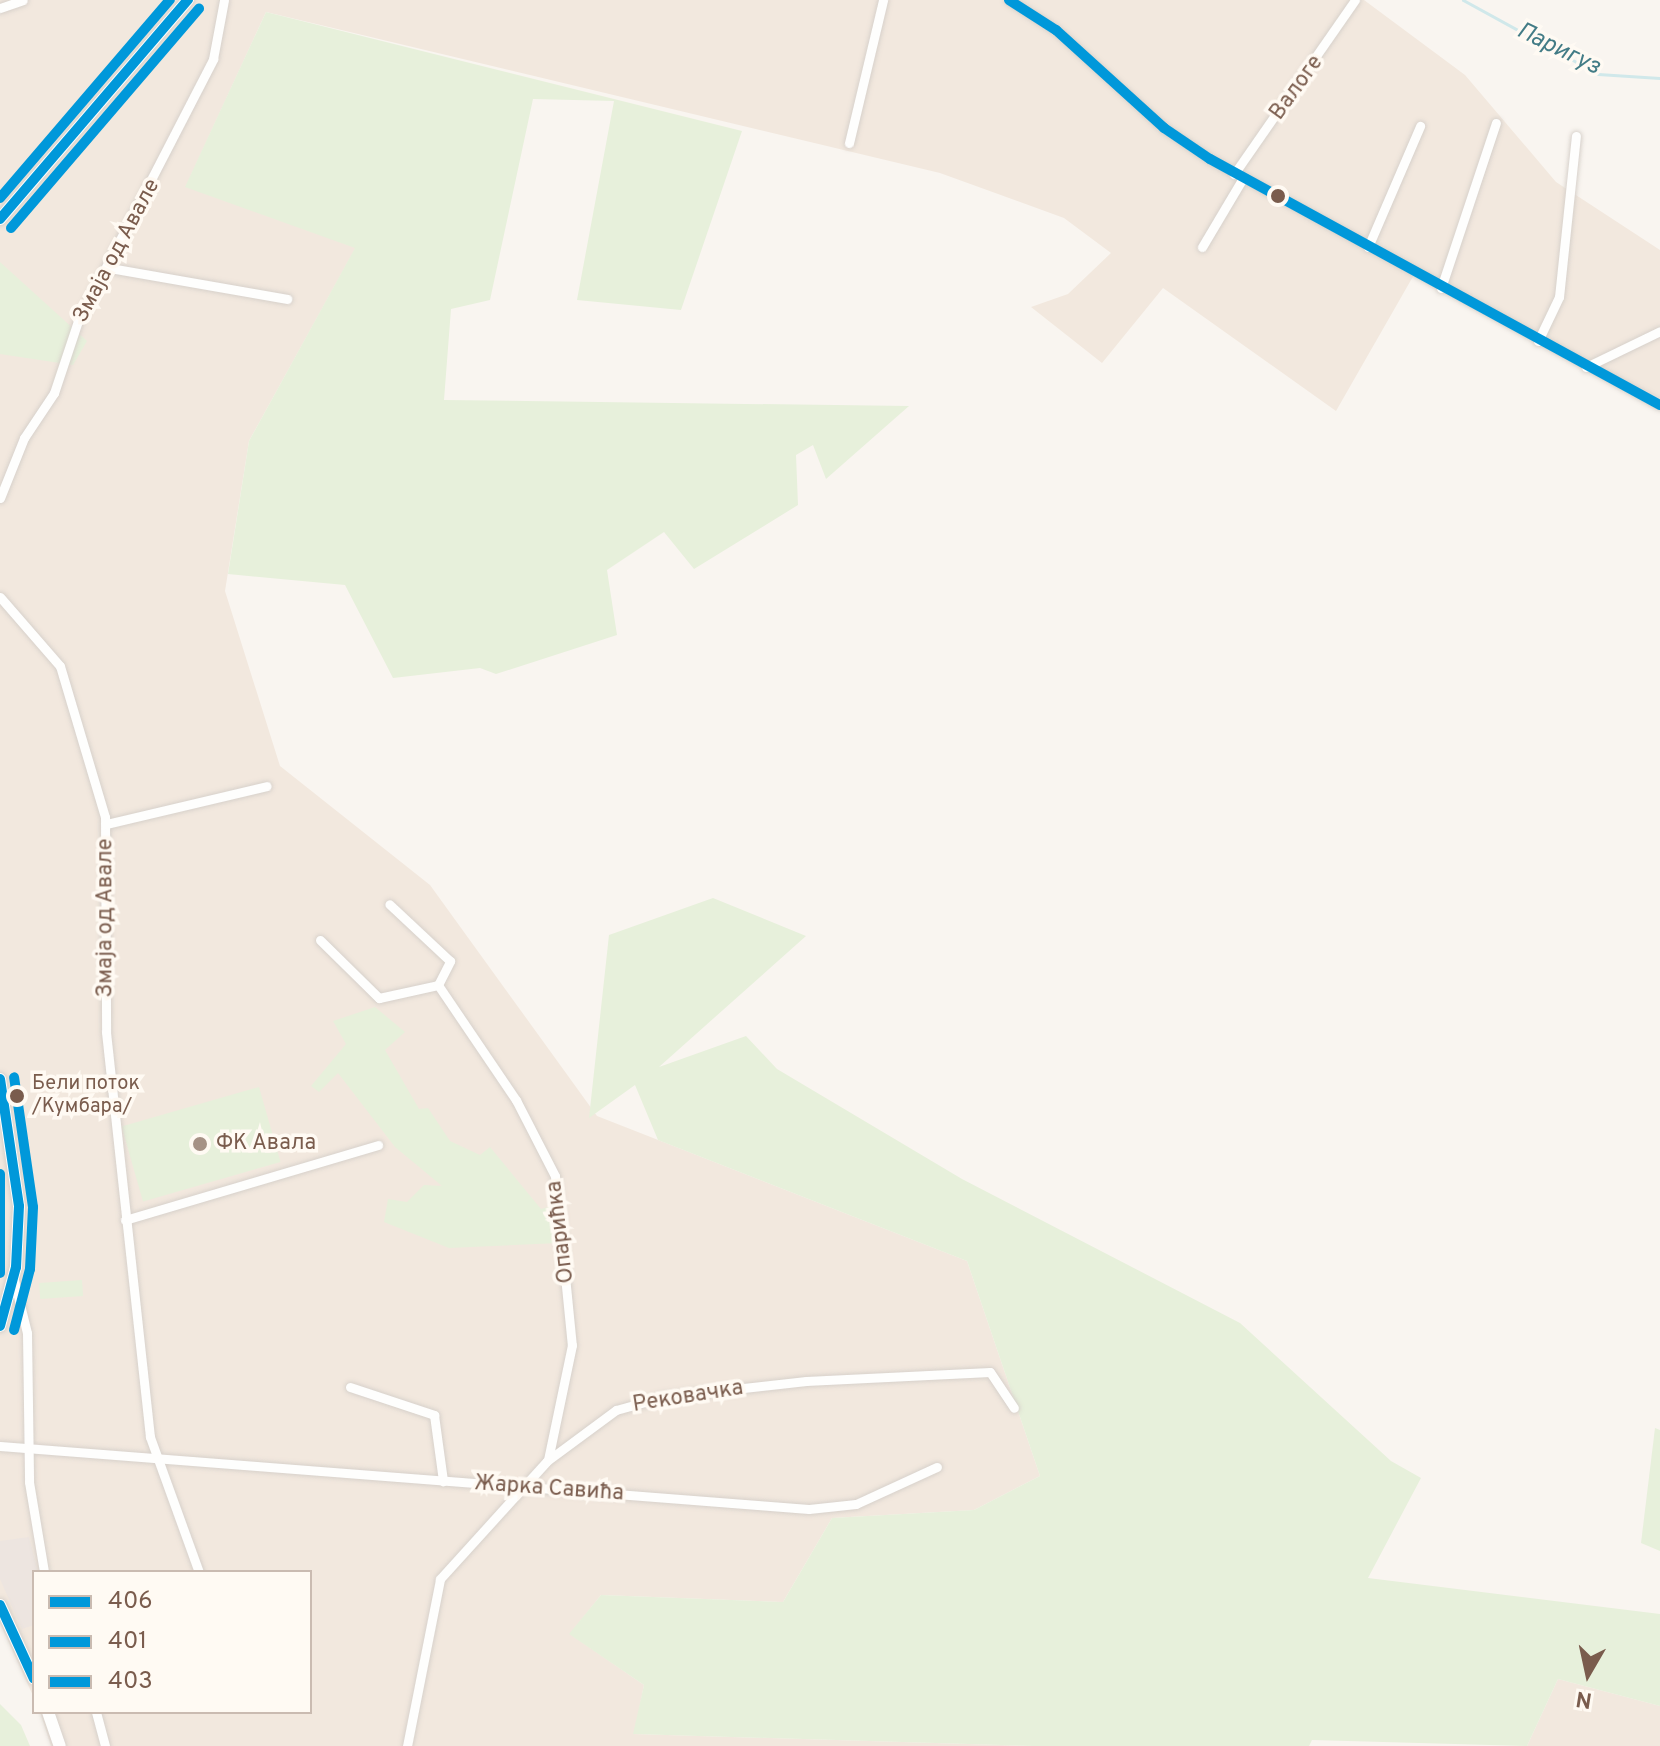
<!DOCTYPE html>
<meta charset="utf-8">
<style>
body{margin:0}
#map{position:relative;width:1660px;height:1746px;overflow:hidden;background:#f9f5f0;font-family:Overpass,sans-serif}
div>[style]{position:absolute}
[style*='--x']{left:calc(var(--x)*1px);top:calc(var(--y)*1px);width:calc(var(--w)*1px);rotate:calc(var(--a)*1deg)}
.residential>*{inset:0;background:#f2e8de}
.industrial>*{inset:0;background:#ede5e0}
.green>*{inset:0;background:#e7f0db;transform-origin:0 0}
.stream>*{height:3px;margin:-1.5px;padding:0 1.5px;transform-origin:1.5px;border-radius:1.5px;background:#d0e8ea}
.roads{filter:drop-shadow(0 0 2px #d7d1cb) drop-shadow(0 0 2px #d7d1cb)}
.street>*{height:9px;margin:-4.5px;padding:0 4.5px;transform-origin:4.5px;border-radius:4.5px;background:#fefefd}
.secondary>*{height:12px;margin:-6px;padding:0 6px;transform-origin:6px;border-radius:6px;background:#fefefd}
.bus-1>*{height:10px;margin:-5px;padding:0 5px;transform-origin:5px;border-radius:5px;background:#0098da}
.bus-2>*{height:10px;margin:-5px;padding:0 5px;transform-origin:5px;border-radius:5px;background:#0098da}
.bus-3>*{height:10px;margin:-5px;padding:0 5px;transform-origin:5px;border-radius:5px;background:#0098da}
.dots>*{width:22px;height:22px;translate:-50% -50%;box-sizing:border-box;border:4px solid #fffaf3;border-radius:50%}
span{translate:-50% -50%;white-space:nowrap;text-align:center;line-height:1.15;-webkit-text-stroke:7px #fffaf3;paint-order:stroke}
.bus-label{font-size:20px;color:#7a5c4d}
.left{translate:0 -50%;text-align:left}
.street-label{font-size:22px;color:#7a5c4d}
.poi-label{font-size:22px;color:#7a5c4d}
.water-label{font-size:24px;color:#437c86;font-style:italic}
.legend{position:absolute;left:32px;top:1570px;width:280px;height:144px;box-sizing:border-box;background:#fffaf3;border:2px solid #cabbb1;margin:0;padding:10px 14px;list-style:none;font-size:24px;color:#7a5c4d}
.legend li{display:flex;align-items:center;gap:16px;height:40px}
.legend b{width:40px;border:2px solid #cabbb1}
.north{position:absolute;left:1548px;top:1634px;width:80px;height:80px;-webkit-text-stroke:6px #fffaf3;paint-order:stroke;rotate:189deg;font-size:22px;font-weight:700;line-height:32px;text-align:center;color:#7a5c4d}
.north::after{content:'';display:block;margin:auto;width:28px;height:36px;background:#7a5c4d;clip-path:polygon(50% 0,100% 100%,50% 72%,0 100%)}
</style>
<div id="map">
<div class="residential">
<i style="clip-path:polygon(0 0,1364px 0,1465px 75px,1556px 182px,1660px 250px,1660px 398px,1415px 273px,1336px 411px,1163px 288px,1102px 363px,1031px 307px,1068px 294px,1111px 253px,1064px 218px,940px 173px,266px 12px,186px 186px,356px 247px,249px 441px,225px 591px,280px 766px,430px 885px,597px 1116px,967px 1261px,1040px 1476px,974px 1510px,832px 1518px,783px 1602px,601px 1595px,570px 1634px,644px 1685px,634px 1734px,1033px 1746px,51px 1746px,40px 1712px,310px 1712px,310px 1572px,34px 1572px,34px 1698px,0 1623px)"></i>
<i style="clip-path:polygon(1558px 1679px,1660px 1706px,1660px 1746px,1527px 1746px)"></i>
</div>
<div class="industrial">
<i style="clip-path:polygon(29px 1537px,38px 1572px,34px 1625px,22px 1629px,0 1579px,0 1541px)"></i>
</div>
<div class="green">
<i style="clip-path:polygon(266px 12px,742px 131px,681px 310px,577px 300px,614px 101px,533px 99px,490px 300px,451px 309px,444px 400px,909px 406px,826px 479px,813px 445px,796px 455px,798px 505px,694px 569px,664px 532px,607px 570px,617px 635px,496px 674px,480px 668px,393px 678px,345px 585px,228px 574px,249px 441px,355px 248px,185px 187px)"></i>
<i style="clip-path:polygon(0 262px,87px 341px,73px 365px,0 354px)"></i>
<i style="clip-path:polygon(713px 898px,806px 936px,659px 1067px,746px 1036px,777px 1069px,962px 1179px,1240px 1323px,1391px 1461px,1421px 1478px,1368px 1578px,1660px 1614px,1660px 1706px,1558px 1679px,1527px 1746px,1312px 1740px,1309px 1746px,1033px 1746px,633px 1734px,644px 1685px,569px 1634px,601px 1595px,783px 1602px,832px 1518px,974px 1510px,1040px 1476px,967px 1261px,658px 1140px,635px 1085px,589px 1118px,609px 935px)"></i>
<i style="clip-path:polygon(375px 1007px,405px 1032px,385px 1050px,419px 1109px,428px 1108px,450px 1141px,480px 1155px,490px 1147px,541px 1209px,556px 1205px,559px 1243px,449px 1248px,384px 1222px,388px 1199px,407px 1202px,424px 1185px,442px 1186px,395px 1147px,338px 1073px,319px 1092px,311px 1086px,346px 1044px,333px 1021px)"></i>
<i style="left:259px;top:1087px;width:78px;height:143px;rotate:74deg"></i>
<i style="left:82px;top:1280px;width:16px;height:43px;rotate:86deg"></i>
<i style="clip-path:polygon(1655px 1428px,1660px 1430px,1660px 1551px,1641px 1543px)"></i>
<i style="clip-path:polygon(0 1704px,21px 1725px,30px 1746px,0 1746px)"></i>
</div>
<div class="stream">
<i style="--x:1463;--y:0;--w:154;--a:28.7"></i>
<i style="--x:1598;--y:74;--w:62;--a:3.7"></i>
</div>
<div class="roads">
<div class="street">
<i style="--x:1009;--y:0;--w:56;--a:32.6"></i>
<i style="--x:1056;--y:30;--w:146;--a:42.2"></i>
<i style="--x:1164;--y:128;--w:55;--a:34"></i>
<i style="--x:1210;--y:159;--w:513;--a:28.66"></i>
<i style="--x:0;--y:8;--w:24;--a:-19"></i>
<i style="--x:849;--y:143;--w:147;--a:-76.6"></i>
<i style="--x:1234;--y:174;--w:212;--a:-55.2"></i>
<i style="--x:1202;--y:247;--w:80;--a:-59.3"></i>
<i style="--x:1368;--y:247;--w:132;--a:-66.7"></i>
<i style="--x:110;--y:268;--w:180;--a:9.9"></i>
<i style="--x:1441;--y:288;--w:174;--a:-71.6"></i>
<i style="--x:1538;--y:341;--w:49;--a:-64.5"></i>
<i style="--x:1559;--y:297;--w:162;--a:-84"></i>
<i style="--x:1586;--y:367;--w:82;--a:-25.9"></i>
<i style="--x:0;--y:498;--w:65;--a:-68.2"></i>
<i style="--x:24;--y:438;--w:54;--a:-56.3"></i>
<i style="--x:54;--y:393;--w:76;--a:-71.6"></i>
<i style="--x:78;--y:321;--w:295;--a:-62.7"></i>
<i style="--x:213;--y:59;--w:60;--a:-79.4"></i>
<i style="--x:0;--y:597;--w:91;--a:49"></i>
<i style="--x:60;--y:666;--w:158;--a:73.4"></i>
<i style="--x:105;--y:817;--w:215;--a:89.7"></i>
<i style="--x:106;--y:1032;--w:407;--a:83.8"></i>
<i style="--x:150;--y:1437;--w:144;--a:70.1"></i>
<i style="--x:106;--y:824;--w:165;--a:-13.3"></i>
<i style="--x:320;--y:940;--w:83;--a:44.5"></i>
<i style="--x:379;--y:998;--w:60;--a:-12.4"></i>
<i style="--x:438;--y:985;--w:27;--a:-63"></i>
<i style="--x:450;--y:961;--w:83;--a:-136.9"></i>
<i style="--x:438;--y:985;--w:139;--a:55.9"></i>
<i style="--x:516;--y:1100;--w:85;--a:62.8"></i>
<i style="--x:555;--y:1176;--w:170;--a:84.3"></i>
<i style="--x:572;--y:1345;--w:117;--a:101.8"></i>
<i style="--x:125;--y:1220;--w:264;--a:-16.5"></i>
<i style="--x:14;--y:1280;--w:55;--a:76.2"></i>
<i style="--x:27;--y:1333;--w:149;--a:89.2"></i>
<i style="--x:29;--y:1482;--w:91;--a:80.5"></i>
<i style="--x:350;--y:1387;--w:89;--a:18.4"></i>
<i style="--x:434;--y:1415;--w:67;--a:82.2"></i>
<i style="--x:0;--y:1446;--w:811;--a:4.45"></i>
<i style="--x:809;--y:1509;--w:47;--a:-6.1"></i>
<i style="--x:856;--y:1504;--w:89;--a:-24.6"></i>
<i style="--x:96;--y:1712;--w:35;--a:75"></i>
<i style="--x:407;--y:1746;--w:170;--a:-78.8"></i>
<i style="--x:440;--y:1579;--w:159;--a:-47.8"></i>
<i style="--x:547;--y:1461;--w:86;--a:-36.5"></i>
<i style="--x:616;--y:1410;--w:49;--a:-15.5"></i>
<i style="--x:663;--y:1397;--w:144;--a:-6.4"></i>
<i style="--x:806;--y:1381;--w:184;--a:-2.8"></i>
<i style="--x:990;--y:1372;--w:43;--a:56.3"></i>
</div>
<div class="secondary">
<i style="--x:0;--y:219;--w:289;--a:-49.4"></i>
<i style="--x:0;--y:1079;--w:128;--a:81.5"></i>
<i style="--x:19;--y:1206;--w:61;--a:92.8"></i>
<i style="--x:16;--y:1267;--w:61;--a:105.2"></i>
<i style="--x:0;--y:1605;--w:81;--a:65.3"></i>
<i style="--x:48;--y:1712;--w:36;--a:71"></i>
</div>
</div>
<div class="bus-1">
<i style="--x:1009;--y:0;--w:56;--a:32.6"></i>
<i style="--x:1056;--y:30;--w:146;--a:42.2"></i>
<i style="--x:1164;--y:128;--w:55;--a:34"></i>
<i style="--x:1210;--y:159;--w:513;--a:28.66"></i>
<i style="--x:0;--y:219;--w:289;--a:-49.4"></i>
<i style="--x:0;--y:1079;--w:128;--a:81.5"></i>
<i style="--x:19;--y:1206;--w:61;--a:92.8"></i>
<i style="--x:16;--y:1267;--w:61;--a:105.2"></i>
<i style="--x:0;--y:1605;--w:81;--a:65.3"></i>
</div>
<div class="bus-2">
<i style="--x:11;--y:228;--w:289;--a:-49.4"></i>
<i style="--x:0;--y:1174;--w:99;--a:90"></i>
</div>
<div class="bus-3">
<i style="--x:0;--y:198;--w:261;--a:-49.4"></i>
<i style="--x:14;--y:1330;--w:63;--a:-75.3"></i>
<i style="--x:30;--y:1269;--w:62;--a:-87.2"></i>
<i style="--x:33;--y:1207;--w:131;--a:-98.3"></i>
</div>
<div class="dots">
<i style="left:1278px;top:196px;background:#7a5c4d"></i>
<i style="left:17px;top:1096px;background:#7a5c4d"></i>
<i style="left:200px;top:1144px;background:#a69286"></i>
</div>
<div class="bus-label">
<span class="left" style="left:32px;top:1096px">Бели поток<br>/Кумбара/</span>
</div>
<div class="street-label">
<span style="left:1297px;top:88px;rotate:-54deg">Валоге</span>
<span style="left:117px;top:251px;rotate:-62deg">Змаја од Авале</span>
<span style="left:106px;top:918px;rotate:-90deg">Змаја од Авале</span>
<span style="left:561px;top:1232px;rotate:-97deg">Опарићка</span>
<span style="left:688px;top:1397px;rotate:-9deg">Рековачка</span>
<span style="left:549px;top:1489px;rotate:4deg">Жарка Савића</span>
</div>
<div class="poi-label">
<span class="left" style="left:216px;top:1144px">ФК Авала</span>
</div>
<div class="water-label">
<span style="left:1558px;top:50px;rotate:26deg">Паригуз</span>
</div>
<ul class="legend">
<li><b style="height:10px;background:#0098da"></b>406</li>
<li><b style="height:10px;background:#0098da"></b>401</li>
<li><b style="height:10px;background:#0098da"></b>403</li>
</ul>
<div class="north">N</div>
</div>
